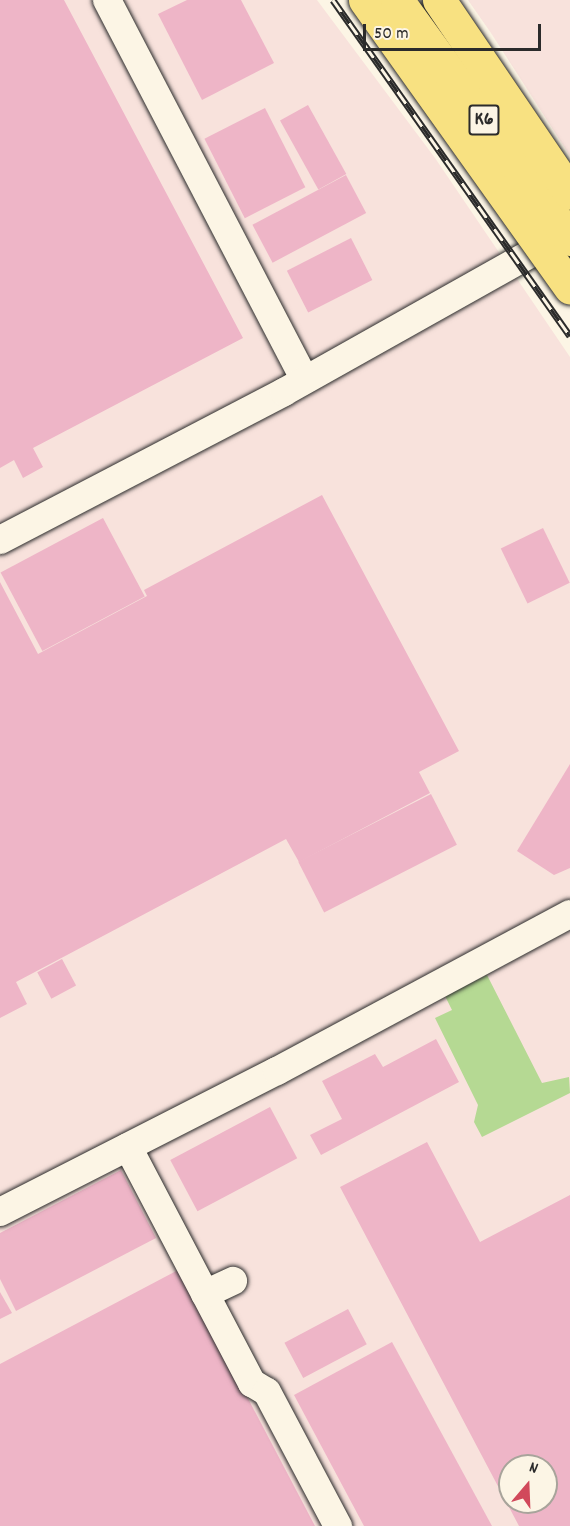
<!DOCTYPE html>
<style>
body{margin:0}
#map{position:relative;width:570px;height:1526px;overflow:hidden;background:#fcf5e5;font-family:Dekko,sans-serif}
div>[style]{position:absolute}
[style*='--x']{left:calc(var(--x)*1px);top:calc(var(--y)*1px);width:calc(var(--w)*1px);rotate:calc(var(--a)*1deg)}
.built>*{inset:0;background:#f8e2dc}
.green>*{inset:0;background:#b5d993}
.building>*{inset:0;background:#eeb5c7;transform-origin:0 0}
.roads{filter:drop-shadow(0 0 2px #2b2b2b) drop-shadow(0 0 2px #2b2b2b)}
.minor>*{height:28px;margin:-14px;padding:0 14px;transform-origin:14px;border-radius:14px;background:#fcf5e5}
.rail>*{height:7px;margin-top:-3.5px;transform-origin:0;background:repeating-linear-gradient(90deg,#fcf5e5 0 14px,#2b2b2b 0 28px);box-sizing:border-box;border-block:2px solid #2b2b2b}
.bridges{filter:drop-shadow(0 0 2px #2b2b2b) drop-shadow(0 0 2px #2b2b2b)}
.highway-bridge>*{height:33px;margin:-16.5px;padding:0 16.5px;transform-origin:16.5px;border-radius:16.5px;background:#f8e181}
span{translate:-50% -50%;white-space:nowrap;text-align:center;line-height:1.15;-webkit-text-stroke:4.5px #fcf5e5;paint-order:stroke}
.shield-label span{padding:2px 4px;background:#fcf5e5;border:2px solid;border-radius:4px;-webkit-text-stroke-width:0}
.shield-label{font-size:20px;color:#2b2b2b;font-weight:700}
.north{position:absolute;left:498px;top:1454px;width:60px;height:60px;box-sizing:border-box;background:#fcf5e5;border:2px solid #a8a49b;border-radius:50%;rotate:19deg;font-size:16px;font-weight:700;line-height:24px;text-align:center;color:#2b2b2b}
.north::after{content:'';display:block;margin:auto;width:21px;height:27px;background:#d1495b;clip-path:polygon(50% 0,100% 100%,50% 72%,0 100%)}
.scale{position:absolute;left:363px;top:24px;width:178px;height:27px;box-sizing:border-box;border:3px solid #2b2b2b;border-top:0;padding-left:8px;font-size:18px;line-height:21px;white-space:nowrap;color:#2b2b2b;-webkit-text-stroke:4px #fcf5e5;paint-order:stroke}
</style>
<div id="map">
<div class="built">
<i style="clip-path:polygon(evenodd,0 0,317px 0,435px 158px,570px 357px,570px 1526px,0 1526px,0 0,510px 1466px,546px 1466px,546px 1502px,510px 1502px,510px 1466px)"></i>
<i style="clip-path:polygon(468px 0,570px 0,570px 156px,491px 33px)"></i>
</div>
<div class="green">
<i style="clip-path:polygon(487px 975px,542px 1083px,569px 1077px,570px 1093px,482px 1137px,474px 1122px,478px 1105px,435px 1018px,452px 1010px,445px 996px)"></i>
</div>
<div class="building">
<i style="clip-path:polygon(0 0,64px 0,243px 338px,33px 448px,43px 467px,23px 478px,14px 460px,0 468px)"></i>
<i style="clip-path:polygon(187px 0,241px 0,274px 63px,202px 100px,158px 14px)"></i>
<i style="left:308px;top:105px;width:79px;height:32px;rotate:61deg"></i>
<i style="left:265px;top:108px;width:89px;height:68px;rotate:63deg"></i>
<i style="left:346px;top:175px;width:43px;height:106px;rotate:62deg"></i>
<i style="left:351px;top:238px;width:47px;height:72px;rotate:63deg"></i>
<i style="clip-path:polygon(322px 495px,459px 751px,419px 772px,430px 793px,299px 862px,286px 839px,16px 982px,27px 1004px,0 1018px,0 582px,38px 654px,147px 596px,144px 590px)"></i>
<i style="left:103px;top:518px;width:89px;height:116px;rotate:62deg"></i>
<i style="left:543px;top:528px;width:61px;height:47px;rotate:64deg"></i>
<i style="clip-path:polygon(570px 764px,570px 868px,554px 875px,517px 851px)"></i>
<i style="left:431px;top:794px;width:57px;height:149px;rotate:63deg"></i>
<i style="left:62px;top:959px;width:30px;height:28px;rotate:62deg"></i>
<i style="clip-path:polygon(436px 1039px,459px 1082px,321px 1155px,310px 1135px,342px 1119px,322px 1081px,375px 1054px,383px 1067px)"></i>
<i style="left:270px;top:1107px;width:58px;height:113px;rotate:62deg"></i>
<i style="clip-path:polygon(evenodd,427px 1142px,480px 1242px,570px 1195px,570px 1526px,519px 1526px,340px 1187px,427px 1142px,510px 1466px,546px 1466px,546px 1502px,510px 1502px,510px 1466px)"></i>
<i style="clip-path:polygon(121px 1170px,156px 1238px,16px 1311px,0 1279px,0 1233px)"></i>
<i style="clip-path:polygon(180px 1269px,315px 1526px,0 1526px,0 1364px)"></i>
<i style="clip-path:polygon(0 1292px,12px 1313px,0 1319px)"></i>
<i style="left:348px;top:1309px;width:40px;height:72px;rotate:62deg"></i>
<i style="clip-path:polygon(392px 1342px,492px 1526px,364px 1526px,294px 1395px)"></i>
</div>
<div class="roads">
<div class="minor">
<i style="--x:107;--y:0;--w:428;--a:62.5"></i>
<i style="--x:0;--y:540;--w:320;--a:-27.5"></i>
<i style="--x:284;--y:392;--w:317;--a:-29.3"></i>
<i style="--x:128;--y:1147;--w:267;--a:62.3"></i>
<i style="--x:252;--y:1383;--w:17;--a:31"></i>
<i style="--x:267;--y:1392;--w:152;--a:62.1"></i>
<i style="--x:0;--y:1212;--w:311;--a:-27"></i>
<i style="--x:277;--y:1071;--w:332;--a:-28.2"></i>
<i style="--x:205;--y:1294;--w:31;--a:-25"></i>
</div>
</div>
<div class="rail">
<i style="--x:333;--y:0;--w:411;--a:54.8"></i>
</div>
<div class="bridges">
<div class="highway-bridge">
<i style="--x:365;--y:0;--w:353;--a:54.5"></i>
<i style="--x:397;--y:0;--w:295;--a:54.1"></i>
<i style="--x:439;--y:0;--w:233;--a:55.8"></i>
</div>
</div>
<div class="shield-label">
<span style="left:484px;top:120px">K6</span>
</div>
<div class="north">N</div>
<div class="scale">50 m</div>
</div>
